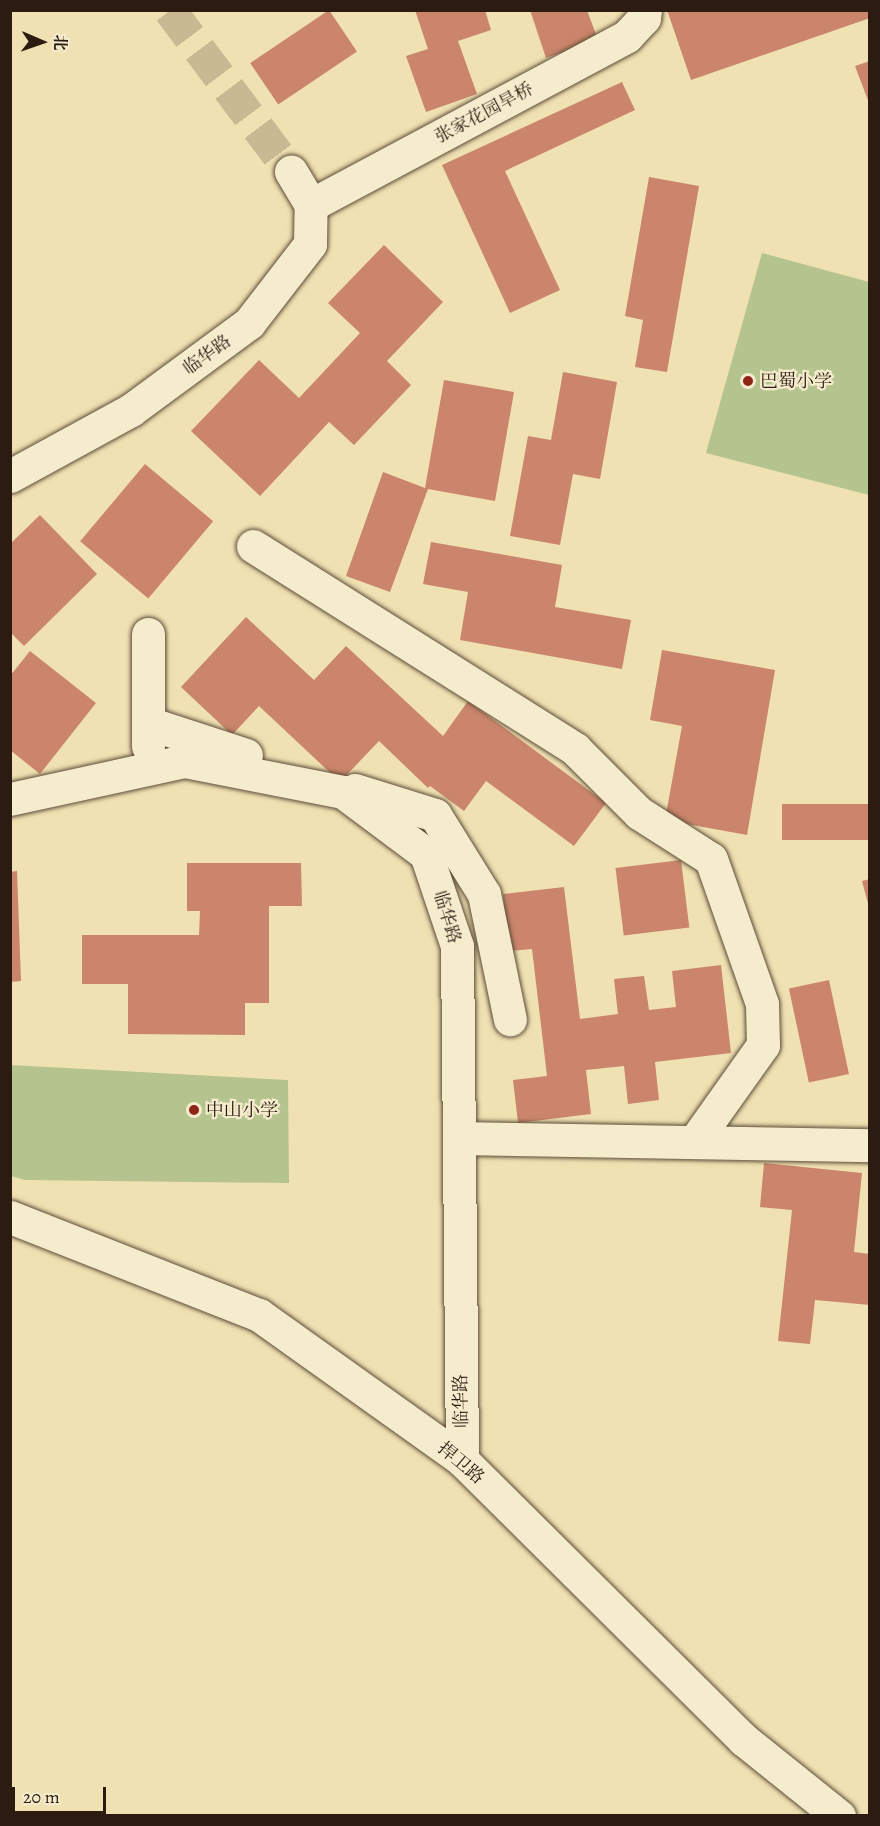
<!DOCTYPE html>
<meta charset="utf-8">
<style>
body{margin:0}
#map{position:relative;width:880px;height:1826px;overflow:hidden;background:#efe1b2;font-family:Alegreya,"Noto Serif SC",serif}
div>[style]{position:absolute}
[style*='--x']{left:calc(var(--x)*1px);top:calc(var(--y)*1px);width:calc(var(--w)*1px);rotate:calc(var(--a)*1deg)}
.green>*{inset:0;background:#b5c38f}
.building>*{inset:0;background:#cb856c;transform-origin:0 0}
.minor-tunnel>*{height:33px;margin-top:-16.5px;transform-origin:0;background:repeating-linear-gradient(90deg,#c8b992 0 33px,transparent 0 49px)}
.roads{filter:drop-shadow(0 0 2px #5d4c39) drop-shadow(0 0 2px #5d4c39)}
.minor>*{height:33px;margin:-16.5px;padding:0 16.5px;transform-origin:16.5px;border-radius:16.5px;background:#f5eccd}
.dots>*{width:16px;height:16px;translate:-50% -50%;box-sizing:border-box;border:3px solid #f5eccd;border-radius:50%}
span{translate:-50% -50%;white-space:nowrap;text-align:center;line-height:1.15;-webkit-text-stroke:4.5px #f5eccd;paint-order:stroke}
.street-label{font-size:18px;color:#2c1b11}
.poi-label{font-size:18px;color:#2c1b11}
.left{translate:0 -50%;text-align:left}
.frame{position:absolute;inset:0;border:12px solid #2c1b11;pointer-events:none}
.north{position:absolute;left:12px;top:12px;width:60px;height:60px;-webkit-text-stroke:4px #f5eccd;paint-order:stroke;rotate:92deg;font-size:16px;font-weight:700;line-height:24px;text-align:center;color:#2c1b11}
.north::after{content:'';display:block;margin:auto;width:21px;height:27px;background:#2c1b11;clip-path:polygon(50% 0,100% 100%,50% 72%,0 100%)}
.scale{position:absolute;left:12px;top:1787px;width:94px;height:27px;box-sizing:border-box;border:3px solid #2c1b11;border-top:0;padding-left:8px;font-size:18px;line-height:21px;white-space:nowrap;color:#2c1b11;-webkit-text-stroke:4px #f5eccd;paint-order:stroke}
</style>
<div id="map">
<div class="green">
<i style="clip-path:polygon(762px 253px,869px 282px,869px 495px,706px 453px)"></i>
<i style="clip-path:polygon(10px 1065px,288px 1080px,289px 1183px,25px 1180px,11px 1176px)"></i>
</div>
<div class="building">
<i style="left:329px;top:10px;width:50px;height:95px;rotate:56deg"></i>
<i style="clip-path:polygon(415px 10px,485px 10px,491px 30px,458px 41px,477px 94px,426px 112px,406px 56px,428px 49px)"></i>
<i style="clip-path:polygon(530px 10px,587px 10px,598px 40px,546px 58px)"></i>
<i style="clip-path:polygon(667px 10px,870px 10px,870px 18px,691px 80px)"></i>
<i style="clip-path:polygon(870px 61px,870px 103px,869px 103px,855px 66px)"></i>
<i style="clip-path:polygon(622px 82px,635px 110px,505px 171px,560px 290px,510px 313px,442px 165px)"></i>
<i style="clip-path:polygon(649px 177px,699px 186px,667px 372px,635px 367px,643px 320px,625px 316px)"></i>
<i style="clip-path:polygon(384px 245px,443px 302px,387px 361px,411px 385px,354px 445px,329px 422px,260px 496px,191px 431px,259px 360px,299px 398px,360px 333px,328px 303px)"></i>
<i style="clip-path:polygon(563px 372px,617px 382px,600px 479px,573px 474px,560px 545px,510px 536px,528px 436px,551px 440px)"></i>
<i style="clip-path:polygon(444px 380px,514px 392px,495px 501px,428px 489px,390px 592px,346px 576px,383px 472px,425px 488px)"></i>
<i style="left:145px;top:464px;width:89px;height:101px;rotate:40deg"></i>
<i style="clip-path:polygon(40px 515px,97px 574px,24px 646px,10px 632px,10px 544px)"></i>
<i style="clip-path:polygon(431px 542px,562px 565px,555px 607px,631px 620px,622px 669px,460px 640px,468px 592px,423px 584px)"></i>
<i style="clip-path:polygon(246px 617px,314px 680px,346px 646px,443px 736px,468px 701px,606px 803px,574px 846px,486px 781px,464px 811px,430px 786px,428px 788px,379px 741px,340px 782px,259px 706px,232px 735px,181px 687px)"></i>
<i style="clip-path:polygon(662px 650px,775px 670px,747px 835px,665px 820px,682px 726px,650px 720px)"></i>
<i style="clip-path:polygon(30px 651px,96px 703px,40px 774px,10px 750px,10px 676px)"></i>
<i style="left:870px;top:804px;width:36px;height:88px;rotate:90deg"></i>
<i style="left:681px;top:860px;width:68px;height:66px;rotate:83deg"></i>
<i style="clip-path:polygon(187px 863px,301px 863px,302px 906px,269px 906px,269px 1003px,245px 1003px,245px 1035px,128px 1034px,128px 984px,82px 984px,82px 935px,199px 935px,200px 911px,187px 911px)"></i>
<i style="clip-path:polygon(17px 871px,21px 981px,10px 982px,10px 872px)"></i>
<i style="clip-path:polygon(870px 879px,870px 907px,869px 907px,862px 881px)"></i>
<i style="clip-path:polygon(564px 887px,580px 1019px,618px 1014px,614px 979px,644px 976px,649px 1010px,676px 1007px,672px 971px,721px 965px,731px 1053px,655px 1062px,659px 1100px,628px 1104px,624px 1066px,586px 1070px,591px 1114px,518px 1123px,513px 1080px,547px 1076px,532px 949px,509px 951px,503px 894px)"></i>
<i style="left:829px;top:980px;width:96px;height:41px;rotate:78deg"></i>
<i style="clip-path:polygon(764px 1163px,862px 1173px,854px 1252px,870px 1254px,870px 1305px,815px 1300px,810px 1344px,778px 1341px,792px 1210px,760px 1207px)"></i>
</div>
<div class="minor-tunnel">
<i style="--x:170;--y:10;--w:202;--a:53.2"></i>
</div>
<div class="roads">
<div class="minor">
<i style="--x:311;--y:205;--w:358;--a:-28.1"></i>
<i style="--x:627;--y:36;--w:25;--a:-47"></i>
<i style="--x:644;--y:18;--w:8;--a:-83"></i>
<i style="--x:10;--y:476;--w:138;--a:-28.6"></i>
<i style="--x:131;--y:410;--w:147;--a:-36.4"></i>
<i style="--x:249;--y:323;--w:100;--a:-52.3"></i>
<i style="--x:310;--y:244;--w:39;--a:-89"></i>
<i style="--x:311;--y:205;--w:39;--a:-121"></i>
<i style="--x:253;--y:546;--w:381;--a:32.2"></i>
<i style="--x:575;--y:749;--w:91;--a:45"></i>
<i style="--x:639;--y:813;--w:85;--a:32.6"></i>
<i style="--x:711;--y:859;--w:154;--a:70.6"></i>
<i style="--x:762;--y:1004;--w:41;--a:88.6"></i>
<i style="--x:763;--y:1045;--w:119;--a:125.4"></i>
<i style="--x:148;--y:634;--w:112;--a:90"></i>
<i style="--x:148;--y:723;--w:103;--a:18.1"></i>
<i style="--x:355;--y:790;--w:84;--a:17.4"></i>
<i style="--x:435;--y:815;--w:93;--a:58.2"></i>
<i style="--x:484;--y:894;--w:128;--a:78.3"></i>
<i style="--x:10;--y:799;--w:179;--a:-12.3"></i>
<i style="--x:185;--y:761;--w:161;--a:11.1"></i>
<i style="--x:343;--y:792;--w:104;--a:36.8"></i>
<i style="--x:426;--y:854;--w:97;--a:71.4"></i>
<i style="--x:457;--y:946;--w:514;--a:89.44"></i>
<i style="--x:459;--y:1138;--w:411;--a:1"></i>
<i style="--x:10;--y:1217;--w:268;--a:21.5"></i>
<i style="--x:259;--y:1315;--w:249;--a:35.5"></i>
<i style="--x:462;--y:1460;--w:397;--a:44.8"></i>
<i style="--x:744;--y:1740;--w:122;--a:38.7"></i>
</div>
</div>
<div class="dots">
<i style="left:748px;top:381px;background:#8f2418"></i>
<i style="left:194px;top:1110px;background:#8f2418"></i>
</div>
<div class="street-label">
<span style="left:484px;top:113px;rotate:-28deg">张家花园旱桥</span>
<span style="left:207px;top:355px;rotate:-36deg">临华路</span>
<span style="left:447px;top:917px;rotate:73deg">临华路</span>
<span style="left:461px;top:1401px;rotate:-91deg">临华路</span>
<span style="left:461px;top:1463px;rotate:40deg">捍卫路</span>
</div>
<div class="poi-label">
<span class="left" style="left:760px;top:381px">巴蜀小学</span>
<span class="left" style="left:206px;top:1110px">中山小学</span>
</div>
<div class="frame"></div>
<div class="north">北</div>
<div class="scale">20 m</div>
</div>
